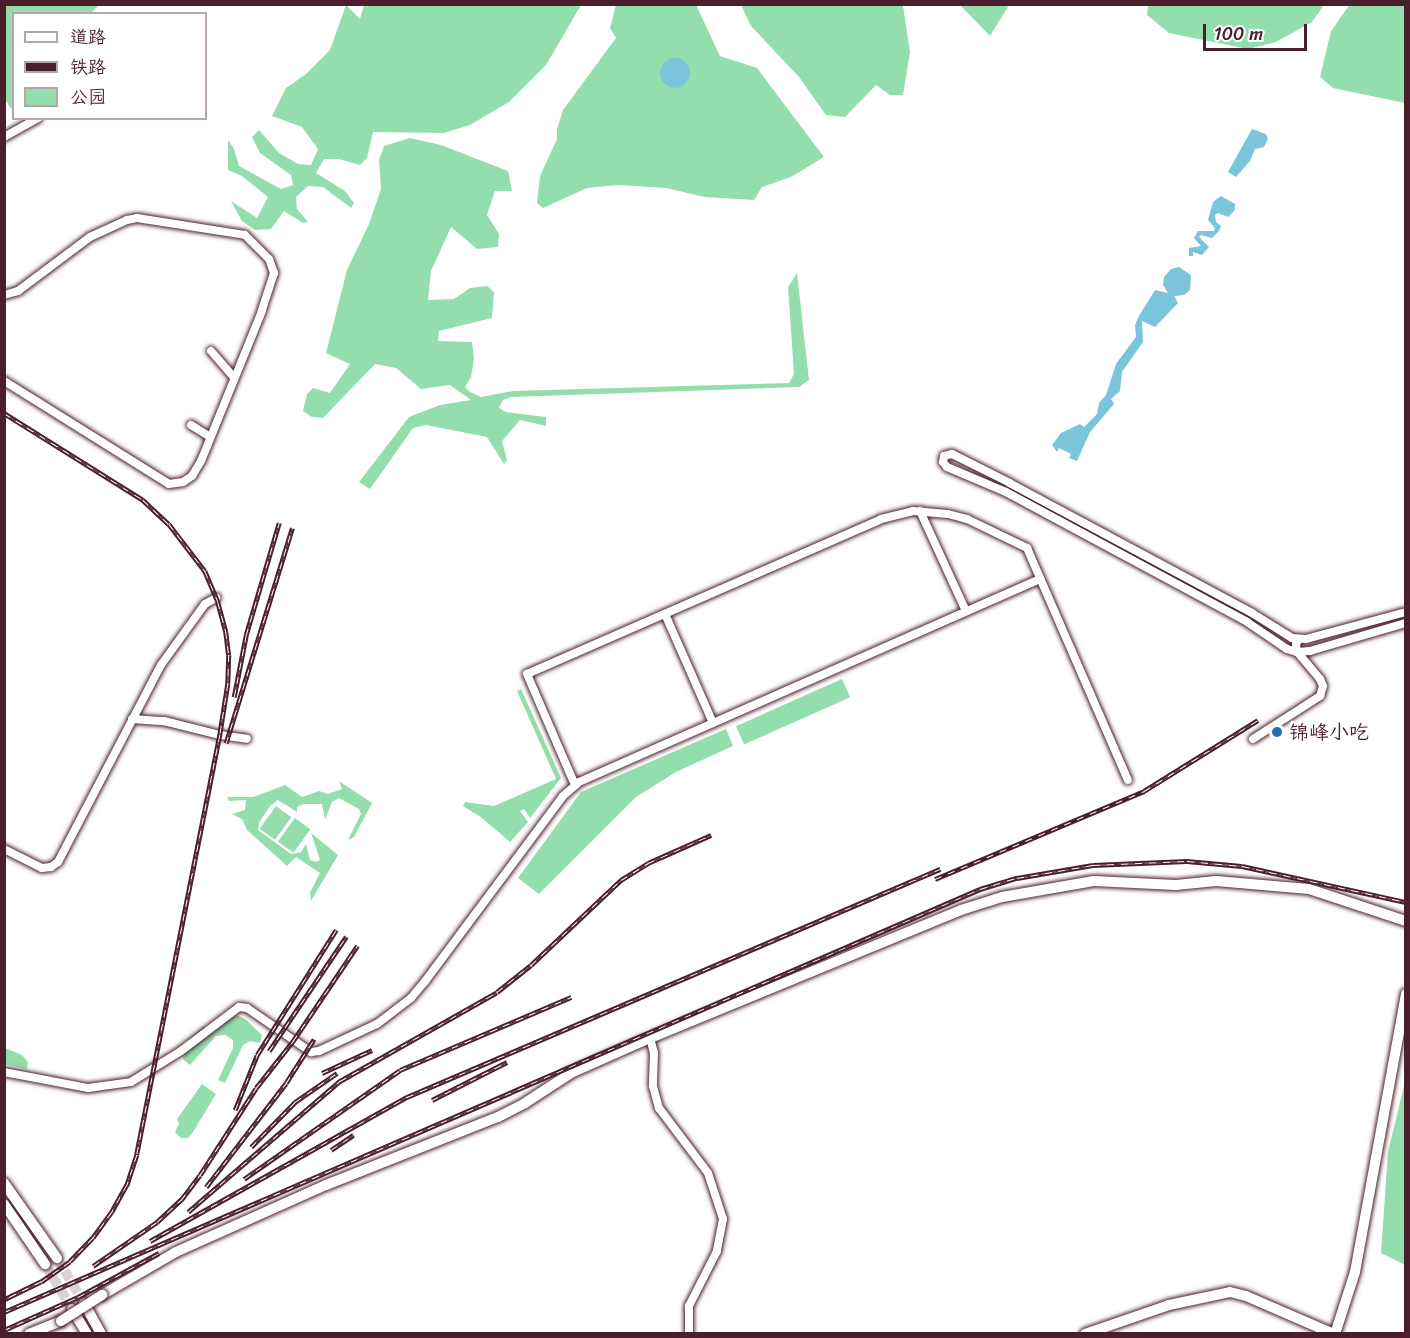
<!DOCTYPE html>
<meta charset="utf-8">
<style>
body{margin:0}
#map{position:relative;width:1410px;height:1338px;overflow:hidden;background:#fff;font-family:Sriracha,"LXGW WenKai TC",sans-serif}
div>[style]{position:absolute}
[style*='--x']{left:calc(var(--x)*1px);top:calc(var(--y)*1px);width:calc(var(--w)*1px);rotate:calc(var(--a)*1deg)}
.green>*{inset:0;background:#94dead;transform-origin:0 0}
.water>*{inset:0;background:#7ac5da}
.round{border-radius:50%}
.secondary-tunnel>*{height:10px;margin-top:-5px;transform-origin:0;background:repeating-linear-gradient(90deg,#dbd2d5 0 10px,transparent 0 15px)}
.roads{filter:drop-shadow(0 0 2px #4a1f2b) drop-shadow(0 0 2px #4a1f2b)}
.street>*{height:8px;margin:-4px;padding:0 4px;transform-origin:4px;border-radius:4px;background:#fff}
.secondary>*{height:10px;margin:-5px;padding:0 5px;transform-origin:5px;border-radius:5px;background:#fff}
.rail>*{height:4.5px;margin-top:-2.25px;transform-origin:0;background:repeating-linear-gradient(90deg,#fff 0 7px,#4a1f2b 0 14px);box-sizing:border-box;border-block:2px solid #4a1f2b}
.bridges{filter:drop-shadow(0 0 2px #4a1f2b) drop-shadow(0 0 2px #4a1f2b)}
.secondary-bridge>*{height:10px;margin:-5px;padding:0 5px;transform-origin:5px;border-radius:5px;background:#fff}
.dots>*{width:16px;height:16px;translate:-50% -50%;box-sizing:border-box;border:3px solid #fff;border-radius:50%}
span{translate:-50% -50%;white-space:nowrap;text-align:center;line-height:1.15;-webkit-text-stroke:5px #fff;paint-order:stroke}
.poi-label{font-size:20px;color:#4a1f2b}
.left{translate:0 -50%;text-align:left}
.frame{position:absolute;inset:0;border:6px solid #4a1f2b;pointer-events:none}
.legend{position:absolute;left:12px;top:12px;width:195px;height:108px;box-sizing:border-box;background:#fff;border:2px solid #b7a5aa;margin:0;padding:8px 10px;list-style:none;font-size:18px;color:#4a1f2b}
.legend li{display:flex;align-items:center;gap:12px;height:30px}
.legend b{width:30px;border:2px solid #b7a5aa}
.scale{position:absolute;left:1203px;top:24px;width:104px;height:27px;box-sizing:border-box;border:3px solid #4a1f2b;border-top:0;padding-left:8px;font-size:18px;line-height:21px;white-space:nowrap;color:#4a1f2b;-webkit-text-stroke:4px #fff;paint-order:stroke}
</style>
<div id="map">
<div class="green">
<i style="clip-path:polygon(5px 4px,99px 5px,91px 13px,14px 14px,14px 107px,11px 109px,5px 99px)"></i>
<i style="clip-path:polygon(1350px 4px,1405px 5px,1405px 103px,1333px 88px,1320px 77px,1331px 31px)"></i>
<i style="clip-path:polygon(346px 5px,360px 19px,364px 5px,581px 5px,546px 65px,509px 102px,470px 125px,444px 133px,373px 132px,367px 158px,360px 165px,339px 159px,324px 159px,316px 173px,345px 191px,354px 203px,351px 208px,323px 187px,308px 186px,296px 197px,297px 209px,308px 222px,303px 223px,284px 211px,271px 229px,255px 230px,242px 221px,231px 201px,257px 218px,268px 197px,242px 176px,228px 170px,228px 140px,234px 149px,239px 166px,281px 189px,293px 185px,291px 175px,260px 153px,252px 137px,259px 130px,279px 153px,298px 164px,311px 165px,318px 149px,302px 127px,272px 116px,286px 88px,306px 74px,330px 50px)"></i>
<i style="clip-path:polygon(616px 5px,696px 5px,720px 56px,757px 68px,824px 157px,791px 177px,762px 187px,754px 200px,705px 197px,666px 188px,618px 185px,587px 188px,543px 208px,537px 203px,540px 176px,557px 139px,557px 129px,563px 110px,616px 38px,610px 28px)"></i>
<i style="clip-path:polygon(741px 5px,906px 5px,903px 6px,910px 52px,903px 95px,890px 95px,876px 85px,845px 117px,826px 115px,799px 77px,751px 26px)"></i>
<i style="clip-path:polygon(960px 5px,1009px 5px,990px 36px)"></i>
<i style="clip-path:polygon(1148px 5px,1148px 4px,1324px 5px,1312px 22px,1276px 42px,1248px 49px,1169px 33px,1147px 15px)"></i>
<i style="clip-path:polygon(410px 138px,441px 145px,508px 171px,512px 191px,495px 191px,487px 215px,499px 234px,498px 247px,477px 249px,451px 227px,431px 271px,428px 300px,454px 299px,470px 288px,487px 286px,494px 292px,492px 318px,439px 331px,438px 341px,472px 342px,474px 359px,471px 377px,465px 387px,470px 392px,481px 397px,513px 391px,789px 383px,794px 374px,788px 287px,797px 273px,809px 380px,799px 387px,511px 397px,503px 400px,499px 408px,506px 412px,546px 417px,546px 426px,520px 420px,502px 441px,507px 460px,504px 464px,487px 437px,426px 425px,413px 428px,370px 489px,359px 482px,409px 417px,440px 405px,471px 400px,450px 385px,421px 389px,396px 368px,375px 364px,323px 418px,312px 417px,303px 411px,307px 394px,313px 388px,330px 393px,350px 364px,326px 353px,347px 270px,369px 224px,381px 189px,379px 160px,384px 146px)"></i>
<i style="left:842px;top:679px;width:20px;height:116px;rotate:66deg"></i>
<i style="clip-path:polygon(521px 689px,561px 778px,530px 818px,524px 809px,520px 811px,528px 822px,510px 842px,482px 818px,463px 806px,465px 802px,494px 806px,556px 779px,517px 691px)"></i>
<i style="clip-path:polygon(726px 729px,733px 746px,676px 772px,636px 797px,539px 894px,518px 878px,581px 792px)"></i>
<i style="clip-path:polygon(339px 781px,372px 803px,354px 837px,348px 840px,361px 814px,359px 809px,339px 798px,332px 802px,325px 820px,322px 804px,303px 804px,297px 807px,297px 812px,278px 800px,270px 806px,259px 823px,258px 830px,291px 854px,301px 852px,306px 844px,310px 860px,316px 862px,320px 860px,311px 833px,338px 855px,311px 901px,310px 893px,320px 873px,296px 857px,287px 866px,247px 830px,242px 819px,232px 814px,245px 810px,246px 800px,229px 801px,227px 797px,253px 797px,285px 785px,302px 797px,319px 791px,328px 794px,342px 789px)"></i>
<i style="left:276px;top:806px;width:19px;height:28px;rotate:36deg"></i>
<i style="left:295px;top:818px;width:19px;height:29px;rotate:36deg"></i>
<i style="clip-path:polygon(232px 1013px,245px 1019px,262px 1035px,260px 1043px,250px 1041px,243px 1045px,225px 1083px,218px 1080px,233px 1048px,233px 1040px,225px 1035px,216px 1036px,190px 1065px,184px 1060px,179px 1048px,203px 1027px,217px 1026px)"></i>
<i style="clip-path:polygon(5px 1048px,22px 1055px,28px 1062px,27px 1069px,5px 1064px)"></i>
<i style="clip-path:polygon(1405px 1082px,1406px 1264px,1405px 1265px,1381px 1253px,1388px 1152px)"></i>
<i style="clip-path:polygon(202px 1084px,216px 1094px,193px 1132px,188px 1138px,181px 1138px,175px 1132px,179px 1124px,177px 1119px)"></i>
</div>
<div class="water">
<i class="round" style="left:660px;top:58px;width:30px;height:30px"></i>
<i style="clip-path:polygon(1252px 129px,1266px 134px,1268px 139px,1264px 147px,1255px 149px,1250px 161px,1236px 177px,1228px 172px)"></i>
<i style="clip-path:polygon(1221px 196px,1235px 204px,1235px 210px,1228px 217px,1218px 213px,1215px 215px,1216px 222px,1221px 226px,1219px 231px,1212px 238px,1201px 235px,1199px 237px,1209px 247px,1202px 255px,1193px 252px,1193px 256px,1189px 256px,1189px 248px,1201px 246px,1194px 238px,1198px 231px,1214px 231px,1215px 228px,1208px 220px,1213px 202px)"></i>
<i style="clip-path:polygon(1179px 267px,1191px 275px,1190px 290px,1184px 295px,1174px 296px,1178px 303px,1155px 327px,1142px 321px,1143px 342px,1122px 372px,1120px 391px,1111px 399px,1114px 404px,1090px 432px,1077px 461px,1069px 458px,1071px 454px,1059px 448px,1057px 452px,1052px 445px,1061px 433px,1080px 424px,1084px 427px,1097px 414px,1099px 403px,1106px 395px,1116px 364px,1136px 337px,1135px 325px,1139px 316px,1155px 290px,1168px 293px,1163px 285px,1164px 277px,1171px 269px)"></i>
</div>
<div class="secondary-tunnel">
<i style="--x:57;--y:1258;--w:52;--a:59"></i>
<i style="--x:45;--y:1264;--w:52;--a:59"></i>
</div>
<div class="roads">
<div class="street">
<i style="--x:4;--y:137;--w:39;--a:-29"></i>
<i style="--x:4;--y:295;--w:15;--a:-16"></i>
<i style="--x:18;--y:291;--w:90;--a:-36.9"></i>
<i style="--x:90;--y:237;--w:41;--a:-24.7"></i>
<i style="--x:127;--y:220;--w:10;--a:-11"></i>
<i style="--x:137;--y:218;--w:109;--a:8.9"></i>
<i style="--x:245;--y:235;--w:34;--a:45"></i>
<i style="--x:269;--y:259;--w:15;--a:70"></i>
<i style="--x:274;--y:273;--w:40;--a:108"></i>
<i style="--x:262;--y:311;--w:162;--a:112.1"></i>
<i style="--x:201;--y:461;--w:17;--a:121"></i>
<i style="--x:192;--y:476;--w:11;--a:146"></i>
<i style="--x:183;--y:482;--w:14;--a:172"></i>
<i style="--x:169;--y:484;--w:195;--a:-148"></i>
<i style="--x:211;--y:351;--w:35;--a:49"></i>
<i style="--x:191;--y:425;--w:22;--a:32"></i>
<i style="--x:920;--y:511;--w:110;--a:65.3"></i>
<i style="--x:1406;--y:612;--w:104;--a:164.9"></i>
<i style="--x:1306;--y:639;--w:14;--a:-176"></i>
<i style="--x:1292;--y:638;--w:47;--a:-148"></i>
<i style="--x:1252;--y:613;--w:275;--a:-151.8"></i>
<i style="--x:1010;--y:483;--w:65;--a:-153.4"></i>
<i style="--x:952;--y:454;--w:8;--a:166"></i>
<i style="--x:944;--y:456;--w:6;--a:99"></i>
<i style="--x:943;--y:462;--w:6;--a:51"></i>
<i style="--x:947;--y:467;--w:64;--a:23"></i>
<i style="--x:1006;--y:492;--w:274;--a:28.3"></i>
<i style="--x:1247;--y:622;--w:48;--a:34"></i>
<i style="--x:1287;--y:649;--w:10;--a:17"></i>
<i style="--x:1297;--y:652;--w:13;--a:-4"></i>
<i style="--x:1310;--y:651;--w:100;--a:-16.3"></i>
<i style="--x:665;--y:614;--w:119;--a:66.2"></i>
<i style="--x:132;--y:719;--w:32;--a:4"></i>
<i style="--x:164;--y:721;--w:58;--a:14"></i>
<i style="--x:220;--y:735;--w:27;--a:8"></i>
<i style="--x:1253;--y:739;--w:80;--a:-32.7"></i>
<i style="--x:1320;--y:696;--w:10;--a:-73"></i>
<i style="--x:1323;--y:686;--w:8;--a:-113"></i>
<i style="--x:1320;--y:679;--w:35;--a:-130"></i>
<i style="--x:1297;--y:652;--w:8;--a:-97"></i>
<i style="--x:1296;--y:644;--w:6;--a:-59"></i>
<i style="--x:575;--y:785;--w:121;--a:-113.4"></i>
<i style="--x:527;--y:674;--w:386;--a:-23.6"></i>
<i style="--x:881;--y:519;--w:33;--a:-14"></i>
<i style="--x:913;--y:511;--w:35;--a:5"></i>
<i style="--x:948;--y:514;--w:20;--a:15"></i>
<i style="--x:967;--y:519;--w:67;--a:25.8"></i>
<i style="--x:1027;--y:548;--w:253;--a:66.5"></i>
<i style="--x:4;--y:849;--w:42;--a:26.6"></i>
<i style="--x:42;--y:868;--w:9;--a:-6"></i>
<i style="--x:51;--y:867;--w:9;--a:-36"></i>
<i style="--x:58;--y:862;--w:222;--a:-62.4"></i>
<i style="--x:161;--y:665;--w:75;--a:-54.2"></i>
<i style="--x:205;--y:604;--w:13;--a:-29"></i>
<i style="--x:650;--y:1038;--w:16;--a:75"></i>
<i style="--x:654;--y:1053;--w:33;--a:92"></i>
<i style="--x:653;--y:1086;--w:23;--a:75"></i>
<i style="--x:659;--y:1108;--w:81;--a:53"></i>
<i style="--x:708;--y:1173;--w:48;--a:71.9"></i>
<i style="--x:723;--y:1219;--w:33;--a:101"></i>
<i style="--x:717;--y:1251;--w:62;--a:117"></i>
<i style="--x:689;--y:1306;--w:28;--a:90"></i>
<i style="--x:4;--y:1072;--w:86;--a:10.8"></i>
<i style="--x:88;--y:1088;--w:43;--a:-7.9"></i>
<i style="--x:131;--y:1082;--w:59;--a:-31.8"></i>
<i style="--x:181;--y:1051;--w:73;--a:-37.2"></i>
<i style="--x:239;--y:1007;--w:8;--a:7"></i>
<i style="--x:247;--y:1008;--w:78;--a:34.5"></i>
<i style="--x:311;--y:1052;--w:8;--a:-7"></i>
<i style="--x:319;--y:1051;--w:64;--a:-25"></i>
<i style="--x:377;--y:1024;--w:43;--a:-37.4"></i>
<i style="--x:411;--y:998;--w:23;--a:-50"></i>
<i style="--x:426;--y:980;--w:229;--a:-53.3"></i>
<i style="--x:563;--y:796;--w:21;--a:-41"></i>
<i style="--x:579;--y:782;--w:504;--a:-23.77"></i>
</div>
<div class="secondary">
<i style="--x:4;--y:1183;--w:92;--a:54.8"></i>
<i style="--x:4;--y:1204;--w:73;--a:55.7"></i>
<i style="--x:102;--y:1295;--w:86;--a:-30.2"></i>
<i style="--x:176;--y:1252;--w:164;--a:-24.1"></i>
<i style="--x:326;--y:1185;--w:185;--a:-21.6"></i>
<i style="--x:498;--y:1117;--w:30;--a:-27"></i>
<i style="--x:525;--y:1103;--w:55;--a:-33.1"></i>
<i style="--x:571;--y:1073;--w:77;--a:-23.9"></i>
<i style="--x:641;--y:1042;--w:346;--a:-22.4"></i>
<i style="--x:961;--y:910;--w:43;--a:-17.6"></i>
<i style="--x:1002;--y:897;--w:93;--a:-9.9"></i>
<i style="--x:1094;--y:881;--w:82;--a:2.8"></i>
<i style="--x:1176;--y:885;--w:40;--a:-5.7"></i>
<i style="--x:1216;--y:881;--w:93;--a:4.9"></i>
<i style="--x:1309;--y:889;--w:102;--a:18.3"></i>
<i style="--x:84;--y:1303;--w:35;--a:61"></i>
<i style="--x:72;--y:1309;--w:29;--a:59"></i>
<i style="--x:29;--y:1334;--w:35;--a:-22"></i>
<i style="--x:1085;--y:1334;--w:89;--a:-19"></i>
<i style="--x:1169;--y:1305;--w:62;--a:-12"></i>
<i style="--x:1230;--y:1292;--w:16;--a:14"></i>
<i style="--x:1246;--y:1296;--w:96;--a:23.4"></i>
<i style="--x:1335;--y:1334;--w:65;--a:-72.1"></i>
<i style="--x:1355;--y:1272;--w:283;--a:-79.6"></i>
</div>
</div>
<div class="rail">
<i style="--x:4;--y:413;--w:164;--a:32"></i>
<i style="--x:143;--y:500;--w:35;--a:43"></i>
<i style="--x:169;--y:524;--w:59;--a:52.5"></i>
<i style="--x:205;--y:571;--w:34;--a:67"></i>
<i style="--x:218;--y:602;--w:31;--a:75"></i>
<i style="--x:226;--y:632;--w:23;--a:83"></i>
<i style="--x:229;--y:655;--w:29;--a:92"></i>
<i style="--x:228;--y:684;--w:52;--a:98.9"></i>
<i style="--x:220;--y:735;--w:428;--a:101.2"></i>
<i style="--x:137;--y:1155;--w:32;--a:108"></i>
<i style="--x:127;--y:1185;--w:31;--a:119"></i>
<i style="--x:112;--y:1212;--w:32;--a:126"></i>
<i style="--x:93;--y:1238;--w:33;--a:134"></i>
<i style="--x:70;--y:1262;--w:35;--a:145"></i>
<i style="--x:41;--y:1282;--w:41;--a:154.1"></i>
<i style="--x:234;--y:697;--w:63;--a:-79"></i>
<i style="--x:246;--y:635;--w:117;--a:-73.6"></i>
<i style="--x:226;--y:743;--w:225;--a:-72.9"></i>
<i style="--x:935;--y:879;--w:227;--a:-22.8"></i>
<i style="--x:1144;--y:791;--w:134;--a:-31.9"></i>
<i style="--x:269;--y:1051;--w:138;--a:-56"></i>
<i style="--x:322;--y:1073;--w:55;--a:-24.7"></i>
<i style="--x:432;--y:1100;--w:84;--a:-26.9"></i>
<i style="--x:235;--y:1110;--w:59;--a:-68.2"></i>
<i style="--x:257;--y:1055;--w:148;--a:-57.7"></i>
<i style="--x:251;--y:1147;--w:63;--a:-45.6"></i>
<i style="--x:295;--y:1102;--w:51;--a:-34.6"></i>
<i style="--x:331;--y:1150;--w:27;--a:-34"></i>
<i style="--x:244;--y:1179;--w:190;--a:-34.9"></i>
<i style="--x:400;--y:1070;--w:186;--a:-23.1"></i>
<i style="--x:206;--y:1187;--w:131;--a:-52.4"></i>
<i style="--x:286;--y:1083;--w:52;--a:-57.5"></i>
<i style="--x:188;--y:1212;--w:201;--a:-40.8"></i>
<i style="--x:340;--y:1081;--w:180;--a:-29.5"></i>
<i style="--x:497;--y:992;--w:43;--a:-38.5"></i>
<i style="--x:531;--y:965;--w:124;--a:-43.4"></i>
<i style="--x:621;--y:880;--w:32;--a:-32"></i>
<i style="--x:648;--y:863;--w:69;--a:-24"></i>
<i style="--x:150;--y:1241;--w:295;--a:-29.3"></i>
<i style="--x:407;--y:1097;--w:580;--a:-23.16"></i>
<i style="--x:93;--y:1266;--w:78;--a:-34.5"></i>
<i style="--x:157;--y:1222;--w:33;--a:-43"></i>
<i style="--x:181;--y:1200;--w:31;--a:-53"></i>
<i style="--x:200;--y:1175;--w:103;--a:-57.2"></i>
<i style="--x:256;--y:1088;--w:60;--a:-51.8"></i>
<i style="--x:293;--y:1041;--w:115;--a:-56"></i>
<i style="--x:4;--y:1312;--w:1064;--a:-23.43"></i>
<i style="--x:980;--y:889;--w:39;--a:-17"></i>
<i style="--x:1017;--y:878;--w:77;--a:-9.7"></i>
<i style="--x:1093;--y:865;--w:94;--a:-2.4"></i>
<i style="--x:1187;--y:861;--w:55;--a:5.2"></i>
<i style="--x:1242;--y:866;--w:168;--a:12.4"></i>
<i style="--x:4;--y:1330;--w:81;--a:-24"></i>
<i style="--x:78;--y:1297;--w:92;--a:-28.5"></i>
</div>
<div class="bridges">
<div class="secondary-bridge">
<i style="--x:61;--y:1321;--w:49;--a:-32.4"></i>
</div>
</div>
<div class="dots">
<i style="left:1277px;top:732px;background:#1f6fb2"></i>
</div>
<div class="poi-label">
<span class="left" style="left:1289px;top:732px">锦峰小吃</span>
</div>
<div class="frame"></div>
<ul class="legend">
<li><b style="height:8px;background:#fff"></b>道路</li>
<li><b style="height:8px;background:#4a1f2b"></b>铁路</li>
<li><b style="height:16px;background:#94dead"></b>公园</li>
</ul>
<div class="scale">100 m</div>
</div>
